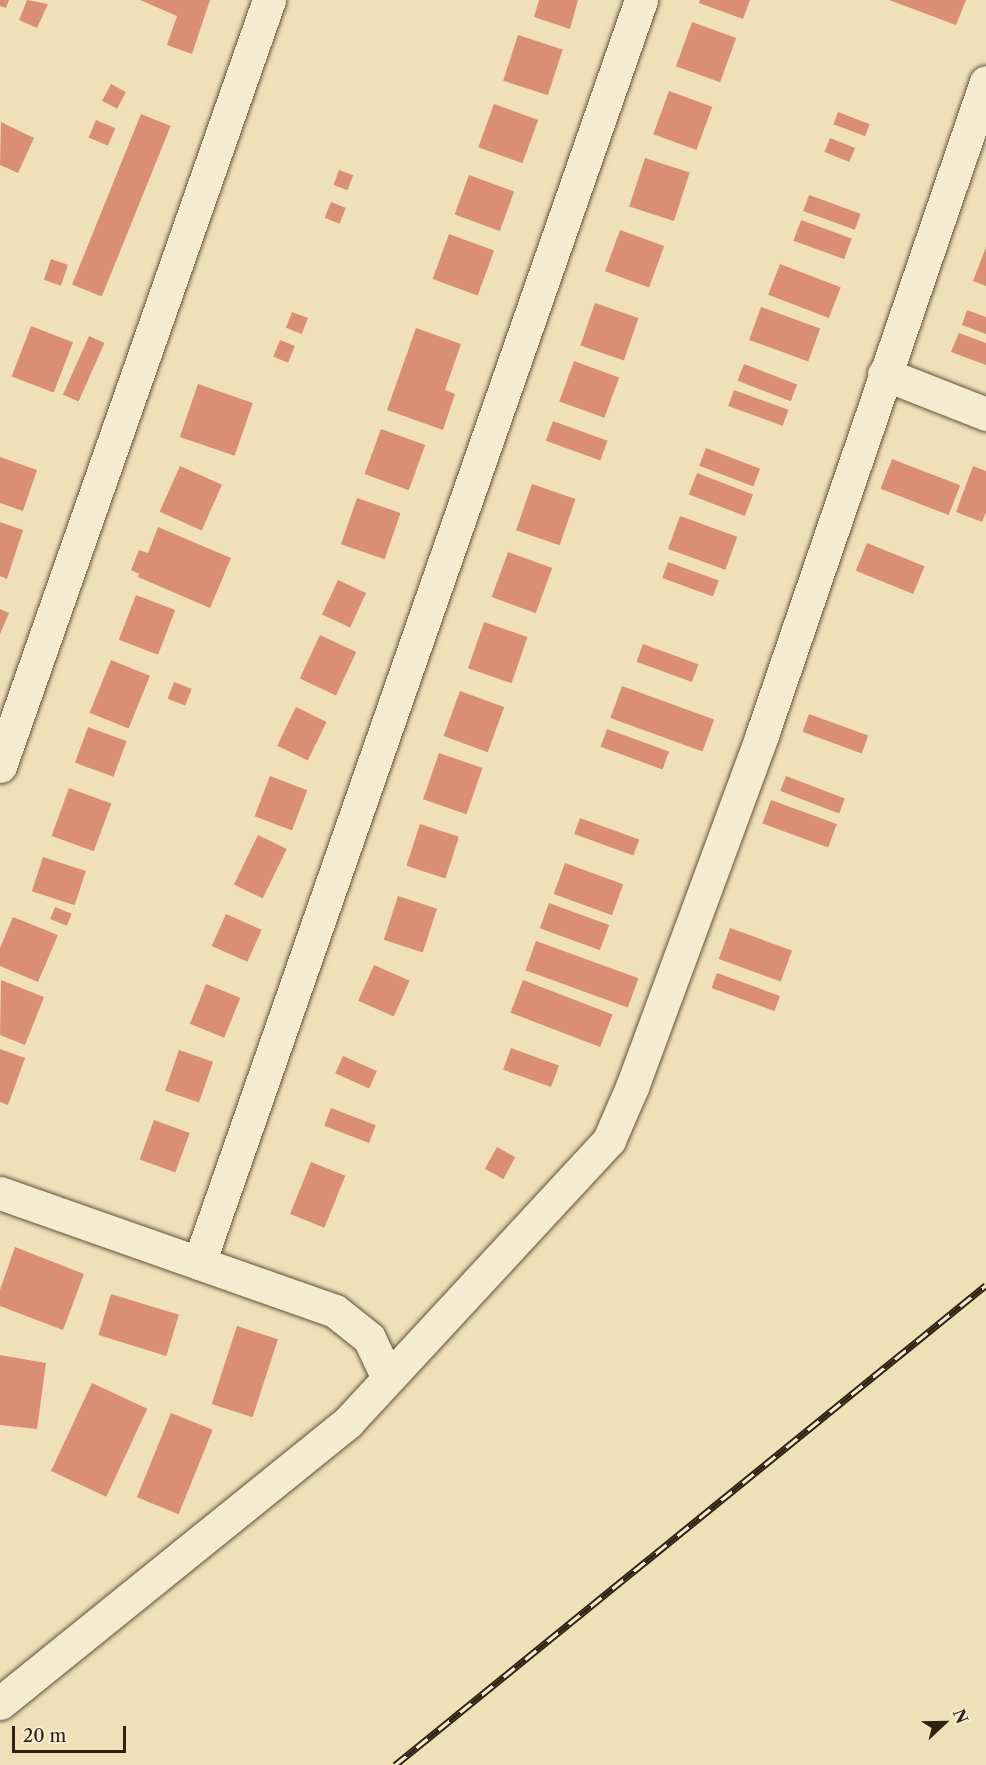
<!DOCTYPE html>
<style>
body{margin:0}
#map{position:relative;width:986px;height:1765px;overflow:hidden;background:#f0e0b7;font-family:"Libre Caslon Text",serif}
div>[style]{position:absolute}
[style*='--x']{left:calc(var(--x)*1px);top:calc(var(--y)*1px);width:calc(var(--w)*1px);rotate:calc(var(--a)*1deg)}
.building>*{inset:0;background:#da8f75;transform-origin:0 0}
.roads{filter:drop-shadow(0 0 2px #61523d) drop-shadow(0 0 2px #61523d)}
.minor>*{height:33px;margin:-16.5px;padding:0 16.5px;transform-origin:16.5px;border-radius:16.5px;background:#f5ebd0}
.rail>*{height:7px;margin-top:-3.5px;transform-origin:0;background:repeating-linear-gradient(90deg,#f5ebd0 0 14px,#312214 0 28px);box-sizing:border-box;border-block:2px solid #312214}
span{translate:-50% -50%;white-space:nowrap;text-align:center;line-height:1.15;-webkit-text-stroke:5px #f5ebd0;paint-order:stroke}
.north{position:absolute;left:914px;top:1693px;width:60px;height:60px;-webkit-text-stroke:4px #f5ebd0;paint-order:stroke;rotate:68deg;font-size:16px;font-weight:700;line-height:24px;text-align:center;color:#312214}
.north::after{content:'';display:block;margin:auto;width:21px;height:27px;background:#312214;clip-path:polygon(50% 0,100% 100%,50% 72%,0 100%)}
.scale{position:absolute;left:12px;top:1726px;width:114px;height:27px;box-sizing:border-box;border:3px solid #312214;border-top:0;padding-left:8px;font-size:18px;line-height:21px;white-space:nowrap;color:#312214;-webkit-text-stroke:4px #f5ebd0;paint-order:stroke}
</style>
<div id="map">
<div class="building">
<i style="clip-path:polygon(0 0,9px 0,6px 8px,0 6px)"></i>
<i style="clip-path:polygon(27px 0,48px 4px,37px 28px,19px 20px)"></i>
<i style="clip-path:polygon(140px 0,210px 0,192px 54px,167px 45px,177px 16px)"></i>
<i style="clip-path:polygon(539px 0,578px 0,570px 29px,534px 17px)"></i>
<i style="clip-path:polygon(700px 0,750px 0,743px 19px,699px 3px)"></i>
<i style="clip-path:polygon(889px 0,966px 0,956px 25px)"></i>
<i style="left:692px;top:22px;width:47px;height:47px;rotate:20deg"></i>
<i style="left:518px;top:35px;width:47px;height:48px;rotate:18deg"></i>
<i style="left:111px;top:84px;width:17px;height:19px;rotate:28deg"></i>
<i style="left:669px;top:91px;width:46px;height:46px;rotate:20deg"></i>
<i style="left:494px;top:104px;width:47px;height:46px;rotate:20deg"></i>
<i style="left:838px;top:112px;width:34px;height:13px;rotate:21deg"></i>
<i style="left:141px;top:114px;width:32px;height:184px;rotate:22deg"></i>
<i style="left:96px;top:120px;width:21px;height:19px;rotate:23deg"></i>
<i style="clip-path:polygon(1px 122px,34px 138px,18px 173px,0 165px)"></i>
<i style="left:830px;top:138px;width:27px;height:15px;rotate:22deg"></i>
<i style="left:645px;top:158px;width:47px;height:51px;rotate:18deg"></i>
<i style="left:339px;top:170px;width:15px;height:16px;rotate:20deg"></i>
<i style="left:469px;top:175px;width:48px;height:42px;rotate:20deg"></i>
<i style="left:809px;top:195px;width:55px;height:17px;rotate:20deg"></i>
<i style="left:331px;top:202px;width:16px;height:17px;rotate:22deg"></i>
<i style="left:801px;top:220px;width:54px;height:22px;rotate:20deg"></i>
<i style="left:620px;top:230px;width:47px;height:44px;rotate:20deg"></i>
<i style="left:449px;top:234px;width:48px;height:48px;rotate:20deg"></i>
<i style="clip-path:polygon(986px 247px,986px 286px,973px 281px)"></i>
<i style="left:51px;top:259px;width:18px;height:22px;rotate:19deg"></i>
<i style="left:780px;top:264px;width:65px;height:33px;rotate:21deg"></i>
<i style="left:595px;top:303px;width:46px;height:45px;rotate:19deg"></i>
<i style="left:761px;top:307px;width:63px;height:35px;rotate:20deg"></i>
<i style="clip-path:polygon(967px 310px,986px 317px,986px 334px,962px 325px)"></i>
<i style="left:292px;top:312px;width:17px;height:17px;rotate:21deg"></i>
<i style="left:31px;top:326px;width:45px;height:54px;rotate:21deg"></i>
<i style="clip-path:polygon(416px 328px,461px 344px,445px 390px,455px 394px,443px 430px,387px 410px)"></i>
<i style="clip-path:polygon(959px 333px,986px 343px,986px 365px,951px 352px)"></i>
<i style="left:89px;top:336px;width:17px;height:64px;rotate:24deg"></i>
<i style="left:280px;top:340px;width:16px;height:18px;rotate:22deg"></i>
<i style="left:574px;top:361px;width:48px;height:43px;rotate:20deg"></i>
<i style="left:744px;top:364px;width:57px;height:18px;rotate:21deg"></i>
<i style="left:198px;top:384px;width:58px;height:56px;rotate:19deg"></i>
<i style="left:734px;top:390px;width:58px;height:17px;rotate:20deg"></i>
<i style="left:553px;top:421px;width:58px;height:21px;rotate:20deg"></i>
<i style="left:381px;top:429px;width:47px;height:48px;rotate:20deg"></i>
<i style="left:706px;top:448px;width:58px;height:19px;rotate:21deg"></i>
<i style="clip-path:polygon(0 457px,37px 470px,23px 511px,0 503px)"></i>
<i style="left:892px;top:459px;width:73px;height:32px;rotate:21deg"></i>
<i style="left:180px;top:466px;width:46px;height:50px;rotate:24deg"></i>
<i style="clip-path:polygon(973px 466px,986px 471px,986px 512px,982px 522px,956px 512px)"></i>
<i style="left:697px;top:473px;width:60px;height:23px;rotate:21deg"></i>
<i style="left:532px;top:484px;width:46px;height:49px;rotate:19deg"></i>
<i style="left:357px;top:498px;width:46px;height:49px;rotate:19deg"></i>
<i style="left:680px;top:516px;width:61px;height:35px;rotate:20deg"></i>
<i style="clip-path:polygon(0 522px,23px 530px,7px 579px,0 576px)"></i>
<i style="clip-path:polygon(158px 527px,231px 558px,210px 608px,138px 577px,139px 574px,131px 570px,139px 550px,148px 553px)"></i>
<i style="left:867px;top:543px;width:62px;height:30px;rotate:22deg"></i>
<i style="left:508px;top:552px;width:47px;height:48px;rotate:20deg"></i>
<i style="left:668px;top:562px;width:54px;height:17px;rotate:20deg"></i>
<i style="left:338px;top:580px;width:31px;height:38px;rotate:25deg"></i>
<i style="left:136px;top:595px;width:42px;height:48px;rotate:21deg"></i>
<i style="clip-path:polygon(0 609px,9px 613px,0 634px)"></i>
<i style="left:484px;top:622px;width:46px;height:49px;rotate:19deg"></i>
<i style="left:320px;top:635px;width:40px;height:48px;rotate:25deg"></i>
<i style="left:643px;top:644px;width:59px;height:19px;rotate:20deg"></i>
<i style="left:111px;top:660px;width:42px;height:57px;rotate:22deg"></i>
<i style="left:174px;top:682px;width:19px;height:18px;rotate:21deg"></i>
<i style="left:622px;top:686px;width:98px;height:34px;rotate:20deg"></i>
<i style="left:460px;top:691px;width:47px;height:48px;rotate:20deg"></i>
<i style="left:296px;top:707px;width:34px;height:43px;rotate:26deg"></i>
<i style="left:809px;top:714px;width:63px;height:19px;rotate:20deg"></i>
<i style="left:88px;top:727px;width:41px;height:38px;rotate:20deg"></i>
<i style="left:607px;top:729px;width:66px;height:19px;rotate:20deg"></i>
<i style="left:439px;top:753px;width:46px;height:49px;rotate:19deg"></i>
<i style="left:270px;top:776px;width:40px;height:43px;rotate:21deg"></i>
<i style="left:786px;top:776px;width:63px;height:16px;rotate:21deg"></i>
<i style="left:69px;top:788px;width:45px;height:51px;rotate:20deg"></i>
<i style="left:771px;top:800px;width:70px;height:25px;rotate:20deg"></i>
<i style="left:580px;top:818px;width:63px;height:17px;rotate:20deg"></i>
<i style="left:420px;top:824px;width:41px;height:44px;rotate:18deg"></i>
<i style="left:258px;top:835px;width:32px;height:55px;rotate:26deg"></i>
<i style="left:43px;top:857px;width:45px;height:36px;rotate:18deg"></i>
<i style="left:565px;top:863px;width:62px;height:33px;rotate:20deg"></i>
<i style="left:398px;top:896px;width:41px;height:46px;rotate:18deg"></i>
<i style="left:549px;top:903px;width:64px;height:27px;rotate:20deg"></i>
<i style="left:55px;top:907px;width:18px;height:13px;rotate:22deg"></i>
<i style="left:226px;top:914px;width:39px;height:35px;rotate:24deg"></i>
<i style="clip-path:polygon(13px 917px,58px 935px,38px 982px,0 966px,0 948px)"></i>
<i style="left:730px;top:928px;width:66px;height:33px;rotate:20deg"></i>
<i style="left:536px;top:941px;width:109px;height:31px;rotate:20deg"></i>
<i style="left:374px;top:965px;width:39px;height:39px;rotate:24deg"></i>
<i style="left:717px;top:973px;width:67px;height:16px;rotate:20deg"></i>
<i style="clip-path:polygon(1px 980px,44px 997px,25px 1045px,0 1035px)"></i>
<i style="left:523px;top:980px;width:96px;height:35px;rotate:21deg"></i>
<i style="left:206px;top:984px;width:37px;height:43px;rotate:22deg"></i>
<i style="left:511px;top:1048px;width:51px;height:23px;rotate:20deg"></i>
<i style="clip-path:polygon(0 1049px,25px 1058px,8px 1105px,0 1102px)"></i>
<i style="left:179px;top:1050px;width:36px;height:43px;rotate:19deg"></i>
<i style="left:343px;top:1056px;width:37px;height:19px;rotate:24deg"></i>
<i style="left:331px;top:1108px;width:48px;height:19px;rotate:21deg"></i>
<i style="left:154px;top:1120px;width:38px;height:42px;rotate:20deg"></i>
<i style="left:497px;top:1147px;width:21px;height:25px;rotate:29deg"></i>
<i style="left:311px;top:1162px;width:37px;height:56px;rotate:22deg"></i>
<i style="clip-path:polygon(15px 1247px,84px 1274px,63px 1330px,0 1306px,0 1290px)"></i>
<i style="left:111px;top:1294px;width:71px;height:43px;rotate:17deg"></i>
<i style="left:237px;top:1326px;width:43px;height:82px;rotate:18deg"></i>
<i style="clip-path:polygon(0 1355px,46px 1363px,37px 1429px,0 1425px)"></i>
<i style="left:92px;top:1383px;width:61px;height:97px;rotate:25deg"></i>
<i style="left:171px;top:1413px;width:45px;height:91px;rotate:22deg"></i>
</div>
<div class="roads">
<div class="minor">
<i style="--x:884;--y:374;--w:110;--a:21.4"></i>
<i style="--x:0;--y:766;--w:812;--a:-70.65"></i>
<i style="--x:0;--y:1193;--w:355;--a:19.4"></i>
<i style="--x:335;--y:1311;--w:43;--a:38.5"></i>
<i style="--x:369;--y:1338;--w:44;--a:64.6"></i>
<i style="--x:199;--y:1263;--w:1338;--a:-70.71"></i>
<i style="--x:0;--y:1703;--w:447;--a:-38.9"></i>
<i style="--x:348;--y:1422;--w:384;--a:-47.2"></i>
<i style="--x:609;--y:1140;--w:58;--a:-66.5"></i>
<i style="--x:632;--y:1087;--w:375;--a:-69.7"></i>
<i style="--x:762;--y:735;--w:690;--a:-71.07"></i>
</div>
</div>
<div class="rail">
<i style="--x:395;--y:1765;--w:761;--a:-39.08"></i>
</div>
<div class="north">N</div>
<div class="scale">20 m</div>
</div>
